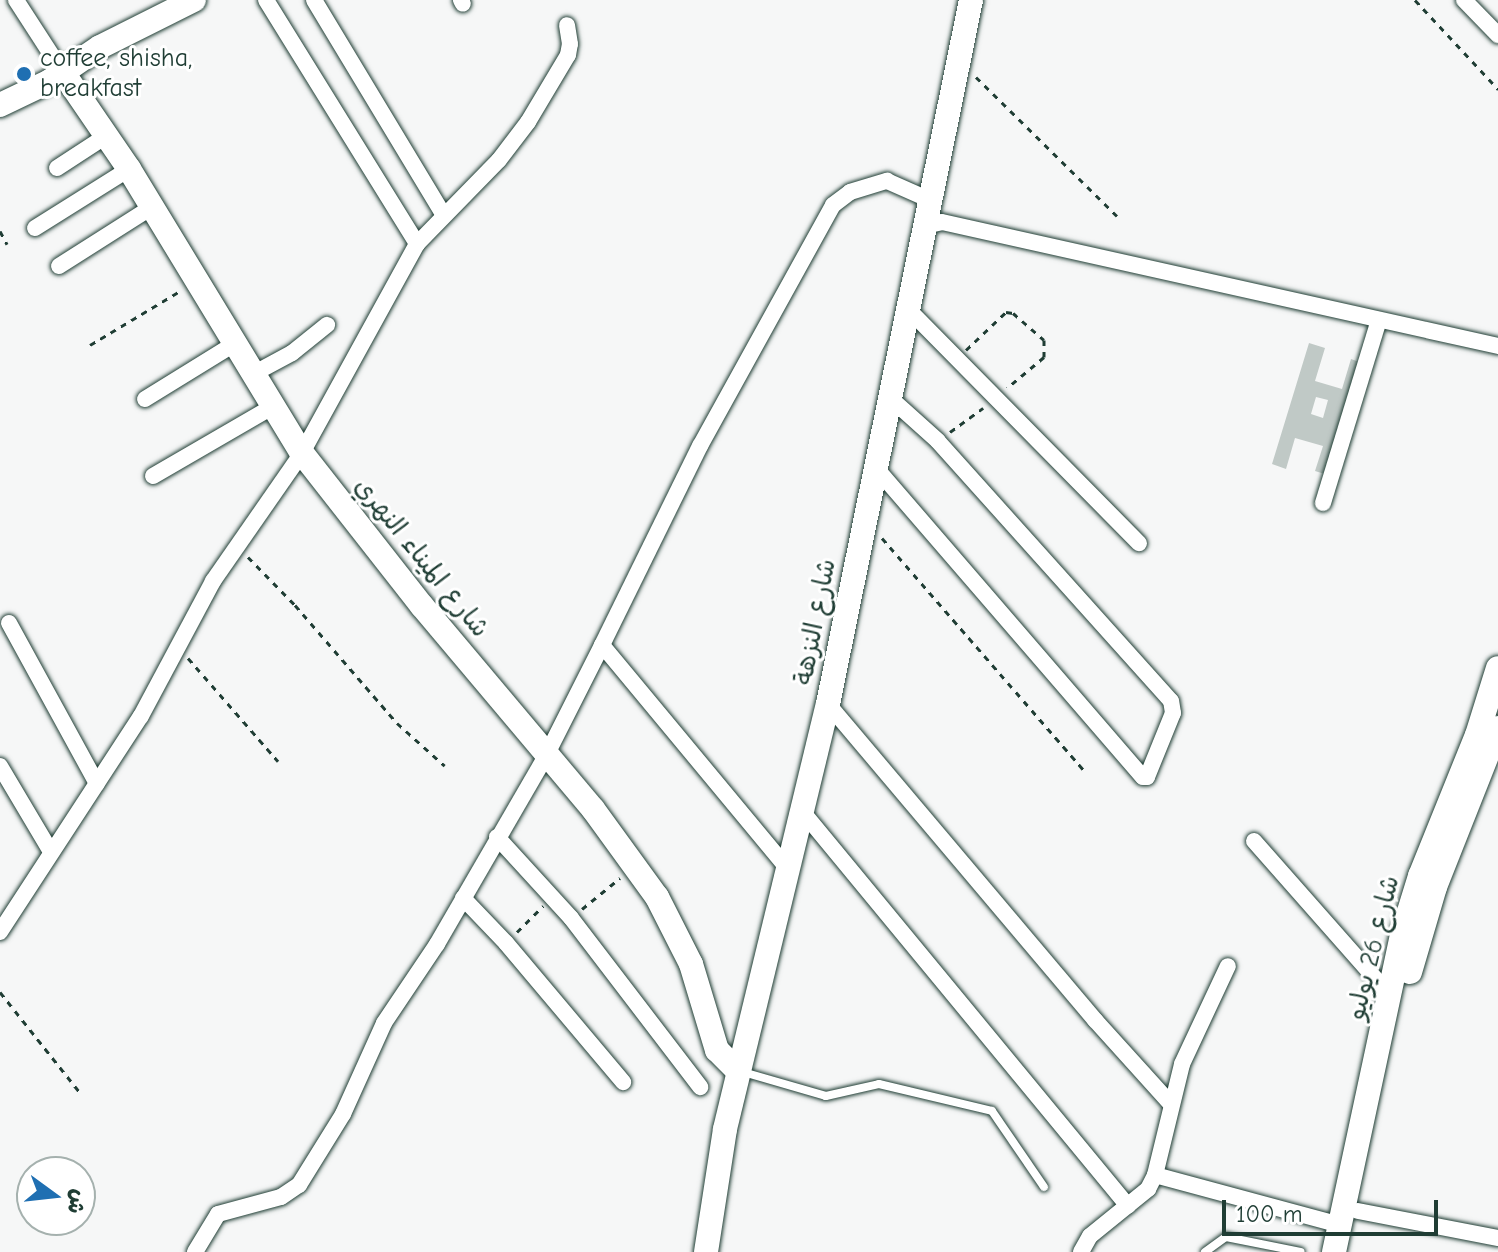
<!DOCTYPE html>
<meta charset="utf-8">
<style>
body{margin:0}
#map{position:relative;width:1498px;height:1252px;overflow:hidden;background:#f6f7f7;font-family:"Comic Neue","Playpen Sans Arabic",sans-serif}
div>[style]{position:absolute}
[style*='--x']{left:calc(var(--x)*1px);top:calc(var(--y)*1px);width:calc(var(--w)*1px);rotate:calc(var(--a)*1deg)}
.building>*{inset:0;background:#c0c9c6}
.path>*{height:3px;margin-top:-1.5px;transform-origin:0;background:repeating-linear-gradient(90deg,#1f3d34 0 6px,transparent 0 12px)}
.roads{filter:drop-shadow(0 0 2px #1f3d34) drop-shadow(0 0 2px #1f3d34)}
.lane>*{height:8px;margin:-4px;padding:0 4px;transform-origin:4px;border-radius:4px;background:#fff}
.street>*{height:16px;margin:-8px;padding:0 8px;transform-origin:8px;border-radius:8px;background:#fff}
.secondary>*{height:24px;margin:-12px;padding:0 12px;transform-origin:12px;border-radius:12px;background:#fff}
.dots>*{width:22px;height:22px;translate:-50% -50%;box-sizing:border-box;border:4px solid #fff;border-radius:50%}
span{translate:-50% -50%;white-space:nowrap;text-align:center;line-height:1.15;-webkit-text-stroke:6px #fff;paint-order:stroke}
.poi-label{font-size:26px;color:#1f3d34}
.left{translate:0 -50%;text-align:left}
.street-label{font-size:26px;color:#1f3d34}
.north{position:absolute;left:16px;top:1156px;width:80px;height:80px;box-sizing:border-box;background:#fff;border:2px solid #a5b1ae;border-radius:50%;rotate:105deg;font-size:22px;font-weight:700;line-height:32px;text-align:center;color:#1f3d34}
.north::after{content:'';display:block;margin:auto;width:28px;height:36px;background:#1f6fb2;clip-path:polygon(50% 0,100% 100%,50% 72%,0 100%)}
.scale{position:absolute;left:1222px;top:1200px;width:216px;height:36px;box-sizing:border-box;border:4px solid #1f3d34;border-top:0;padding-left:10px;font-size:24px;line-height:28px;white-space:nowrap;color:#1f3d34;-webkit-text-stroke:6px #fff;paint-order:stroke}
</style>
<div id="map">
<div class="building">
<i style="clip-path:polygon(evenodd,1309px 343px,1325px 348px,1315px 381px,1342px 389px,1351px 359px,1365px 364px,1331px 476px,1315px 471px,1323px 446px,1295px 438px,1286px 469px,1272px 464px,1309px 343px,1316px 397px,1328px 400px,1323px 418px,1311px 414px,1316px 397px)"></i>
</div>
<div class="path">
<i style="--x:1415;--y:0;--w:122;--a:47"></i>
<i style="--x:976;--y:77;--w:198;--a:44.6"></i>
<i style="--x:0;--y:231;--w:15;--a:62"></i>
<i style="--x:90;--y:345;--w:105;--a:-31"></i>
<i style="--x:966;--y:350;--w:55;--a:-43.5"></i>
<i style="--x:1006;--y:312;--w:7;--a:8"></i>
<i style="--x:1013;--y:313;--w:41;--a:41.1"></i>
<i style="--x:1044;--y:340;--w:17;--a:90"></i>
<i style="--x:1044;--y:357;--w:48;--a:140"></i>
<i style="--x:950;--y:432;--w:41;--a:-36"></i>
<i style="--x:882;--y:538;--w:308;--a:49"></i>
<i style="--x:248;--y:557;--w:67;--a:45.6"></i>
<i style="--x:295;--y:605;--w:156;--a:49.2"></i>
<i style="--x:397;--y:723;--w:64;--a:41.9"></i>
<i style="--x:188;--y:658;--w:137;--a:48.9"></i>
<i style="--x:582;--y:909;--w:49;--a:-39.2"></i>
<i style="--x:517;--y:932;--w:37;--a:-45"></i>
<i style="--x:0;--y:992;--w:130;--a:51.5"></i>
</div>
<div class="roads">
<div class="lane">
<i style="--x:743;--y:1072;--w:86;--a:16.1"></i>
<i style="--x:826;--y:1096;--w:54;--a:-12.8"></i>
<i style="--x:879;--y:1084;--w:116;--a:13.4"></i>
<i style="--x:992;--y:1111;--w:92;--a:55.6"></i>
<i style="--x:1205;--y:1252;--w:26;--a:-36"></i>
<i style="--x:1226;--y:1237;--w:76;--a:11.3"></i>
</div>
<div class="street">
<i style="--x:16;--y:0;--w:85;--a:57.1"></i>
<i style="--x:266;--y:0;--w:287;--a:58.2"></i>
<i style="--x:314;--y:0;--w:250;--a:58.9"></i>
<i style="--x:461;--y:0;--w:4;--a:63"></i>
<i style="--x:1464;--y:0;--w:49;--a:45.8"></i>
<i style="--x:57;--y:168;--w:59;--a:-33.1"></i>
<i style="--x:925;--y:226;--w:17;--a:-13"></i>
<i style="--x:942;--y:222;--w:570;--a:12.57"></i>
<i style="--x:35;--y:228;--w:111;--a:-32.1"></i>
<i style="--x:59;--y:266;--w:110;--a:-32.4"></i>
<i style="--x:908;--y:309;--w:329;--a:45.4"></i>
<i style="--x:253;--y:374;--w:44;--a:-28.3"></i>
<i style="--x:292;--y:353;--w:45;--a:-38.7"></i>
<i style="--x:145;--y:399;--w:105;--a:-31.7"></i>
<i style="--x:876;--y:468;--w:408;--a:49.2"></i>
<i style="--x:1143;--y:777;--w:4;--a:0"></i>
<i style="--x:1147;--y:777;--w:69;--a:-67.9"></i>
<i style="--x:1173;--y:713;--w:12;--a:-99"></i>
<i style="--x:1171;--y:701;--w:349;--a:-131.9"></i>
<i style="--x:938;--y:441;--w:64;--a:-138.1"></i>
<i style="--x:153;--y:476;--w:138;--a:-30.1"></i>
<i style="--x:1323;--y:503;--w:191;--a:-73"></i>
<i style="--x:9;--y:623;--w:183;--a:61.3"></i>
<i style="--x:602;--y:645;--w:222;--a:-63.8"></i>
<i style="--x:700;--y:446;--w:275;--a:-61.1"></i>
<i style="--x:833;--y:205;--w:21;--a:-37"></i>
<i style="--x:850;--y:192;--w:39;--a:-17"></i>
<i style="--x:887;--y:181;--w:47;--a:23.8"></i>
<i style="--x:828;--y:704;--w:414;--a:49.8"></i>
<i style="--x:1095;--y:1020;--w:113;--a:47.9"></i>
<i style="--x:0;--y:766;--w:100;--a:59.3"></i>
<i style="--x:802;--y:811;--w:512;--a:50.47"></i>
<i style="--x:497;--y:837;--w:110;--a:47.6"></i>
<i style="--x:571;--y:918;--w:213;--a:52.6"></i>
<i style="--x:1254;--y:841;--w:204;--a:48.6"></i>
<i style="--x:463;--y:898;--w:62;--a:46.3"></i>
<i style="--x:506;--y:943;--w:182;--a:49.9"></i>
<i style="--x:0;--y:932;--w:258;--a:-56.9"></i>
<i style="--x:141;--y:716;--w:153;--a:-61.9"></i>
<i style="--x:213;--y:581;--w:156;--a:-55.2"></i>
<i style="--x:302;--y:453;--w:239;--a:-61.2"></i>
<i style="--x:417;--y:244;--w:117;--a:-45.7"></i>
<i style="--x:499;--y:160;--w:48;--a:-52.7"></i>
<i style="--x:528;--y:122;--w:78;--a:-59.2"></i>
<i style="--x:568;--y:55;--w:11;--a:-80"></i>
<i style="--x:570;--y:44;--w:19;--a:-99"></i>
<i style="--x:1155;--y:1175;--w:192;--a:15.1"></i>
<i style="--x:1358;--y:1211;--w:143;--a:10.9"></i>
<i style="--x:195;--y:1252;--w:44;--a:-58.8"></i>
<i style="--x:218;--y:1214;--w:65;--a:-15.1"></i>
<i style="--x:281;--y:1197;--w:22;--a:-34"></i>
<i style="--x:299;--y:1185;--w:84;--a:-58.2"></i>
<i style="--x:343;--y:1114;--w:100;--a:-65.7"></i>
<i style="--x:384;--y:1023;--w:95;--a:-56.1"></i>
<i style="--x:437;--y:944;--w:217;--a:-59.9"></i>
<i style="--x:546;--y:756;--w:124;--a:-63.2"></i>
<i style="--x:602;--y:645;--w:291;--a:50.3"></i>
<i style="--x:1081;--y:1252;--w:18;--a:-61"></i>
<i style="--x:1090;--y:1236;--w:75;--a:-39"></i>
<i style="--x:1148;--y:1189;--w:16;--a:-63"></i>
<i style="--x:1155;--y:1175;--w:114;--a:-76.3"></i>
<i style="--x:1182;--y:1064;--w:108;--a:-64.9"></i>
</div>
<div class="secondary">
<i style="--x:62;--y:71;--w:119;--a:55.6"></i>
<i style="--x:129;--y:169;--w:333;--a:58.7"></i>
<i style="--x:302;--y:453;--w:194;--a:51.9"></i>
<i style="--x:422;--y:606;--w:265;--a:49.9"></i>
<i style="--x:593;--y:809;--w:109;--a:54"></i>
<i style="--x:657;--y:897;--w:75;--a:63.1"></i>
<i style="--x:691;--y:964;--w:90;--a:73.2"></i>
<i style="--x:717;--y:1050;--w:30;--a:45"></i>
<i style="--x:0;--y:105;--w:55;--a:-25.6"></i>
<i style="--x:50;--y:81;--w:60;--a:-34.2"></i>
<i style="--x:100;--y:47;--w:105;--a:-26.6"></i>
<i style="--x:1410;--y:972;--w:89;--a:-73.6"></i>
<i style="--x:1435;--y:887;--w:171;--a:-68.4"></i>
<i style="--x:706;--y:1252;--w:124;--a:-81.2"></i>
<i style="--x:725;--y:1129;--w:437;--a:-76.4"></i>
<i style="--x:828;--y:704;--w:718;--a:-78.52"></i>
<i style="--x:1334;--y:1252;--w:325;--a:-77.9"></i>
<i style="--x:1402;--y:934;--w:61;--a:-72.8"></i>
<i style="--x:1420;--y:876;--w:152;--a:-68"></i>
<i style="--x:1477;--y:735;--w:70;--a:-72.6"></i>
</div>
</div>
<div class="dots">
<i style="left:24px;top:74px;background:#1f6fb2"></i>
</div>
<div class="poi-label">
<span class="left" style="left:40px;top:74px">coffee, shisha,<br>breakfast</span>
</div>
<div class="street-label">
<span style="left:421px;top:558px;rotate:51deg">شارع الميناء النهري</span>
<span style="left:816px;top:622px;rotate:-79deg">شارع النزهة</span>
<span style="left:1374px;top:948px;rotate:-76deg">شارع 26 يوليو</span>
</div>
<div class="north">ش</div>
<div class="scale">100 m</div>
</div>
